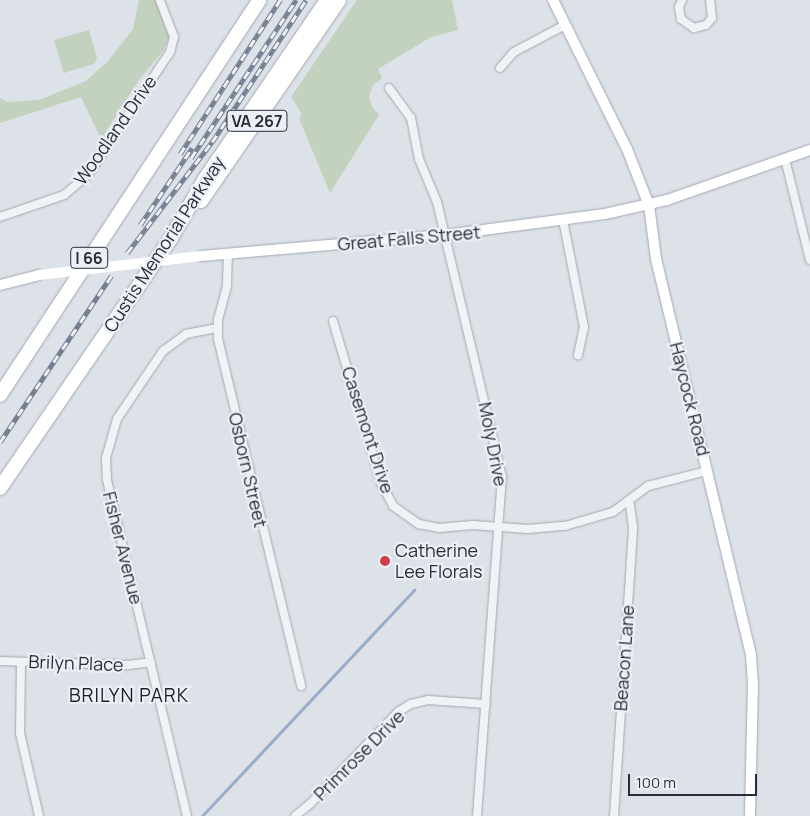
<!DOCTYPE html>
<style>
body{margin:0}
#map{position:relative;width:810px;height:816px;overflow:hidden;background:#dde1e8;font-family:Manrope,sans-serif}
div>[style]{position:absolute}
[style*='--x']{left:calc(var(--x)*1px);top:calc(var(--y)*1px);width:calc(var(--w)*1px);rotate:calc(var(--a)*1deg)}
.green>*{inset:0;background:#c2d2be}
.stream>*{height:2.5px;margin:-1.25px;padding:0 1.25px;transform-origin:1.25px;border-radius:1.25px;background:#97adc9}
.roads{filter:drop-shadow(0 0 1px #a2a8b2) drop-shadow(0 0 1px #a2a8b2)}
.minor>*{height:8px;margin:-4px;padding:0 4px;transform-origin:4px;border-radius:4px;background:#f0f2f6}
.secondary>*{height:10px;margin:-5px;padding:0 5px;transform-origin:5px;border-radius:5px;background:#fff}
.motorway>*{height:14px;margin:-7px;padding:0 7px;transform-origin:7px;border-radius:7px;background:#fff}
.rail>*{height:4.5px;margin-top:-2.25px;transform-origin:0;background:repeating-linear-gradient(90deg,#ecf0f5 0 8px,#767f91 0 16px);box-sizing:border-box;border-block:1px solid #767f91}
.secondary-bridge>*{height:10px;margin:-5px;padding:0 5px;transform-origin:5px;border-radius:5px;background:#fff}
.dots>*{width:14px;height:14px;translate:-50% -50%;box-sizing:border-box;border:2px solid #ecf0f5;border-radius:50%}
span{translate:-50% -50%;white-space:nowrap;text-align:center;line-height:1.15;-webkit-text-stroke:4.5px #ecf0f5;paint-order:stroke}
.shield-label span{padding:1px 4px;background:#ecf0f5;border:1px solid;border-radius:4px;-webkit-text-stroke-width:0}
.shield-label{font-size:16px;color:#262e3e;font-weight:700}
.street-label{font-size:18px;color:#262e3e}
.poi-label{font-size:18px;color:#262e3e}
.left{translate:0 -50%;text-align:left}
.neighbourhood-label{font-size:19px;color:#191f2f;letter-spacing:1px}
.scale{position:absolute;left:628px;top:774px;width:129px;height:22px;box-sizing:border-box;border:2px solid #262e3e;border-top:0;padding-left:6px;font-size:15px;line-height:18px;white-space:nowrap;color:#262e3e;-webkit-text-stroke:4px #ecf0f5;paint-order:stroke}
</style>
<div id="map">
<div class="green">
<i style="clip-path:polygon(139px 0,156px 0,170px 35px,163px 51px,139px 80px,101px 139px,81px 97px,0 123px,0 98px,7px 102px,39px 100px,86px 81px,108px 61px,133px 29px)"></i>
<i style="clip-path:polygon(357px 0,452px 0,458px 30px,431px 37px,378px 69px,382px 78px,373px 85px,369px 96px,372px 107px,379px 115px,330px 193px,299px 118px,302px 114px,291px 97px)"></i>
<i style="clip-path:polygon(89px 30px,97px 58px,94px 64px,64px 73px,54px 40px)"></i>
</div>
<div class="stream">
<i style="--x:202;--y:816;--w:310;--a:-46.8"></i>
</div>
<div class="roads">
<div class="minor">
<i style="--x:682;--y:0;--w:8;--a:113"></i>
<i style="--x:679;--y:7;--w:12;--a:81"></i>
<i style="--x:681;--y:19;--w:16;--a:35"></i>
<i style="--x:694;--y:28;--w:12;--a:-14"></i>
<i style="--x:706;--y:25;--w:9;--a:-49"></i>
<i style="--x:712;--y:18;--w:18;--a:-96"></i>
<i style="--x:500;--y:68;--w:21;--a:-49"></i>
<i style="--x:514;--y:52;--w:58;--a:-27.9"></i>
<i style="--x:389;--y:88;--w:37;--a:54"></i>
<i style="--x:411;--y:118;--w:42;--a:79"></i>
<i style="--x:419;--y:159;--w:47;--a:67.3"></i>
<i style="--x:437;--y:202;--w:282;--a:76.7"></i>
<i style="--x:502;--y:476;--w:341;--a:94.2"></i>
<i style="--x:785;--y:159;--w:104;--a:76.1"></i>
<i style="--x:0;--y:217;--w:68;--a:-19"></i>
<i style="--x:64;--y:195;--w:31;--a:-40"></i>
<i style="--x:88;--y:175;--w:148;--a:-56.3"></i>
<i style="--x:170;--y:52;--w:16;--a:-75"></i>
<i style="--x:174;--y:37;--w:40;--a:-111"></i>
<i style="--x:563;--y:220;--w:109;--a:78.9"></i>
<i style="--x:584;--y:327;--w:29;--a:102"></i>
<i style="--x:228;--y:254;--w:32;--a:92"></i>
<i style="--x:227;--y:286;--w:34;--a:105"></i>
<i style="--x:218;--y:319;--w:20;--a:90"></i>
<i style="--x:218;--y:339;--w:357;--a:76.5"></i>
<i style="--x:333;--y:321;--w:169;--a:73.5"></i>
<i style="--x:381;--y:483;--w:26;--a:62"></i>
<i style="--x:393;--y:506;--w:32;--a:35"></i>
<i style="--x:419;--y:524;--w:20;--a:11"></i>
<i style="--x:439;--y:528;--w:34;--a:-5"></i>
<i style="--x:473;--y:525;--w:55;--a:4.2"></i>
<i style="--x:528;--y:529;--w:37;--a:-5"></i>
<i style="--x:565;--y:526;--w:50;--a:-16.3"></i>
<i style="--x:613;--y:512;--w:44;--a:-36.6"></i>
<i style="--x:648;--y:486;--w:61;--a:-14.3"></i>
<i style="--x:0;--y:661;--w:128;--a:1.8"></i>
<i style="--x:128;--y:665;--w:23;--a:-7"></i>
<i style="--x:21;--y:662;--w:71;--a:90.8"></i>
<i style="--x:20;--y:733;--w:85;--a:77.1"></i>
<i style="--x:187;--y:816;--w:346;--a:-103.4"></i>
<i style="--x:107;--y:479;--w:21;--a:-93"></i>
<i style="--x:106;--y:458;--w:41;--a:-74.2"></i>
<i style="--x:117;--y:419;--w:82;--a:-55.9"></i>
<i style="--x:163;--y:351;--w:29;--a:-36"></i>
<i style="--x:186;--y:334;--w:32;--a:-11"></i>
<i style="--x:295;--y:816;--w:19;--a:-39"></i>
<i style="--x:310;--y:804;--w:127;--a:-46.3"></i>
<i style="--x:398;--y:712;--w:15;--a:-32"></i>
<i style="--x:411;--y:704;--w:17;--a:-13"></i>
<i style="--x:428;--y:700;--w:58;--a:3.9"></i>
<i style="--x:614;--y:816;--w:290;--a:-86.2"></i>
<i style="--x:633;--y:527;--w:27;--a:-98"></i>
</div>
<div class="secondary">
<i style="--x:553;--y:0;--w:166;--a:63.6"></i>
<i style="--x:627;--y:149;--w:60;--a:68.6"></i>
<i style="--x:649;--y:205;--w:54;--a:82.6"></i>
<i style="--x:656;--y:259;--w:408;--a:76.5"></i>
<i style="--x:751;--y:656;--w:27;--a:86"></i>
<i style="--x:753;--y:683;--w:133;--a:91.3"></i>
<i style="--x:201;--y:256;--w:245;--a:-4.9"></i>
<i style="--x:445;--y:235;--w:161;--a:-7.5"></i>
<i style="--x:605;--y:214;--w:64;--a:-12.7"></i>
<i style="--x:667;--y:200;--w:151;--a:-19.3"></i>
<i style="--x:0;--y:285;--w:40;--a:-14.4"></i>
</div>
<div class="motorway">
<i style="--x:201;--y:201;--w:244;--a:-55.5"></i>
<i style="--x:0;--y:395;--w:472;--a:-56.7"></i>
<i style="--x:0;--y:488;--w:303;--a:-55.6"></i>
<i style="--x:171;--y:238;--w:68;--a:-60"></i>
<i style="--x:205;--y:179;--w:217;--a:-55.7"></i>
</div>
</div>
<div class="rail">
<i style="--x:180;--y:154;--w:184;--a:-57"></i>
<i style="--x:191;--y:158;--w:190;--a:-56.4"></i>
<i style="--x:140;--y:225;--w:93;--a:-56"></i>
<i style="--x:127;--y:253;--w:140;--a:-52.6"></i>
<i style="--x:212;--y:142;--w:170;--a:-56.5"></i>
<i style="--x:0;--y:442;--w:200;--a:-56.2"></i>
</div>
<div class="secondary-bridge">
<i style="--x:39;--y:275;--w:163;--a:-6.7"></i>
</div>
<div class="dots">
<i style="left:385px;top:561px;background:#d23d4e"></i>
</div>
<div class="shield-label">
<span style="left:257px;top:121px">VA 267</span>
<span style="left:89px;top:258px">I 66</span>
</div>
<div class="street-label">
<span style="left:115px;top:130px;rotate:-55deg">Woodland Drive</span>
<span style="left:409px;top:238px;rotate:-5deg">Great Falls Street</span>
<span style="left:164px;top:244px;rotate:-57deg">Custis Memorial Parkway</span>
<span style="left:690px;top:399px;rotate:76deg">Haycock Road</span>
<span style="left:368px;top:430px;rotate:72deg">Casemont Drive</span>
<span style="left:493px;top:444px;rotate:79deg">Moly Drive</span>
<span style="left:248px;top:470px;rotate:77deg">Osborn Street</span>
<span style="left:123px;top:548px;rotate:76deg">Fisher Avenue</span>
<span style="left:624px;top:658px;rotate:-86deg">Beacon Lane</span>
<span style="left:76px;top:663px;rotate:2deg">Brilyn Place</span>
<span style="left:359px;top:755px;rotate:-45deg">Primrose Drive</span>
</div>
<div class="poi-label">
<span class="left" style="left:395px;top:561px">Catherine<br>Lee Florals</span>
</div>
<div class="neighbourhood-label">
<span style="left:129px;top:696px">BRILYN PARK</span>
</div>
<div class="scale">100 m</div>
</div>
